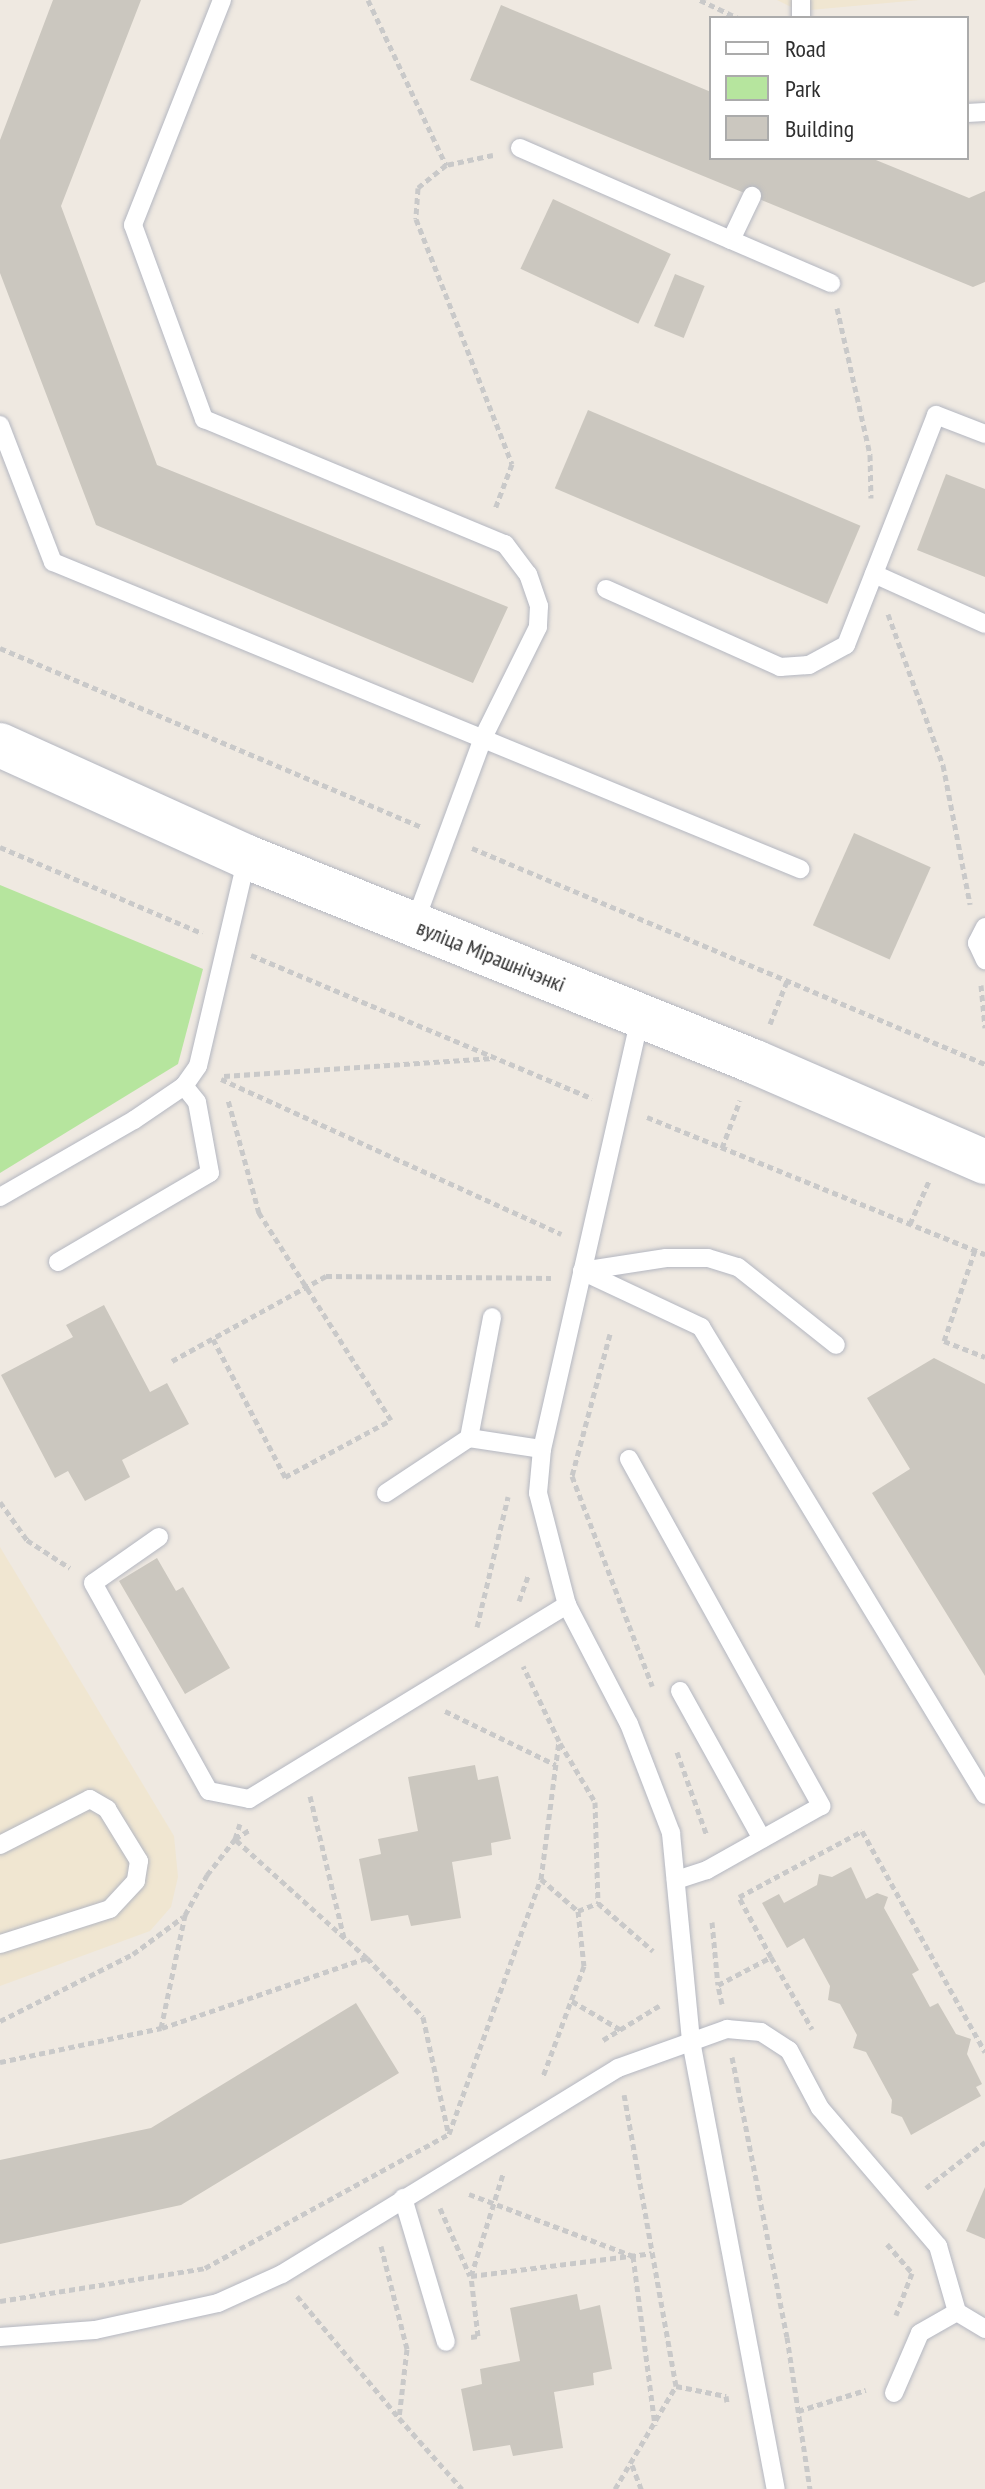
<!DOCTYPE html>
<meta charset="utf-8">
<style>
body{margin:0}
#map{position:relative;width:985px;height:2489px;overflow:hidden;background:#efe9e1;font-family:"PT Sans Narrow",sans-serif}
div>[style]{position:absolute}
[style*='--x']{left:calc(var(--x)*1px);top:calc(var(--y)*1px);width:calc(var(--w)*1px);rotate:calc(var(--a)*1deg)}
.education>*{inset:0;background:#f0e6d1}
.green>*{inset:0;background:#b6e59e}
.building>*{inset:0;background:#cbc7bf;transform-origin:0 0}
.path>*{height:5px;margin-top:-2.5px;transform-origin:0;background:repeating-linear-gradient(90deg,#c9c9c9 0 6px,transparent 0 10px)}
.roads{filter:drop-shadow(0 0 2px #b4b7c1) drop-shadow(0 0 2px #b4b7c1)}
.service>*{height:18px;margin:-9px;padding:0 9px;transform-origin:9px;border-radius:9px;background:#fff}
.secondary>*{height:44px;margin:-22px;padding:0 22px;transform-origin:22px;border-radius:22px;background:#fff}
span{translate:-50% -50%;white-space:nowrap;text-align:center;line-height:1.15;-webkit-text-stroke:6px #fff;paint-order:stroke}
.street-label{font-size:22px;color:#2e2e2e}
.legend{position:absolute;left:709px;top:16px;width:260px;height:144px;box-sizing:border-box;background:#fff;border:2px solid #ababab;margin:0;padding:10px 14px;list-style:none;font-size:24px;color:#2e2e2e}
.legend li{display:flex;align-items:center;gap:16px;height:40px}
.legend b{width:40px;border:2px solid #ababab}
</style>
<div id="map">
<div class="education">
<i style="clip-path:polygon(777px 0,920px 0,799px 11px)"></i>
<i style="clip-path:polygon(0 1547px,174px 1836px,178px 1877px,171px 1907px,150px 1931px,0 1986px)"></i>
</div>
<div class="green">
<i style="clip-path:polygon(0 885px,203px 969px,178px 1064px,0 1173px)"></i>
</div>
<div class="building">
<i style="clip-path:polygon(53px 0,141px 0,61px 206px,157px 465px,508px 607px,473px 683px,96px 525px,0 273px,0 140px)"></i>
<i style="clip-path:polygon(501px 5px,711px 92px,711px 158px,871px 158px,969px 198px,985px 191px,985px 282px,973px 287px,470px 80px)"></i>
<i style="left:553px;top:199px;width:130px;height:77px;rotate:25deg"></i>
<i style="left:675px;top:274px;width:32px;height:56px;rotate:22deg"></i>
<i style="left:588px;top:410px;width:296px;height:85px;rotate:23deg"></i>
<i style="clip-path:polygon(946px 474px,985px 489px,985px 577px,917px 550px)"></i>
<i style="left:854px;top:833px;width:84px;height:101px;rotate:24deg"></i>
<i style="clip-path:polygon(104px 1305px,150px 1392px,167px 1383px,189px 1424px,122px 1460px,130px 1477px,85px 1501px,68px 1471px,55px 1478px,1px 1375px,73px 1337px,66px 1325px)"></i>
<i style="clip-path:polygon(934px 1358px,985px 1384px,985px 1676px,872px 1493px,910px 1469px,867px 1398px)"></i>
<i style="clip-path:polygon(157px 1558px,176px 1591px,183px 1587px,230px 1668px,185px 1694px,119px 1581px)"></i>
<i style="clip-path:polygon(475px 1765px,478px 1780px,498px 1776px,511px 1839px,491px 1843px,492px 1855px,452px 1862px,461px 1918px,411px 1926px,408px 1915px,371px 1921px,359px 1859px,381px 1854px,378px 1839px,418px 1831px,408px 1777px)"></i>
<i style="clip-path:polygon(851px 1867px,866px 1899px,877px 1893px,888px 1897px,884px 1908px,919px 1970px,912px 1974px,930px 2007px,938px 2003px,956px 2034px,971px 2039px,967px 2054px,982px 2084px,976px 2087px,981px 2096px,911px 2135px,902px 2117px,891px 2113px,892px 2100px,866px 2052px,853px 2048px,857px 2035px,840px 2004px,828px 2000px,830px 1986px,804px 1938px,787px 1948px,762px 1903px,779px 1894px,784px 1903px,817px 1885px,819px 1874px,832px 1877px)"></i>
<i style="clip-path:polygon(356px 2003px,399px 2073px,181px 2205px,0 2244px,0 2160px,151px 2128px)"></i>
<i style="clip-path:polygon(985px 2187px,985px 2239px,966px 2231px)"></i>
<i style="clip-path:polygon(577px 2294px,580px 2310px,600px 2305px,612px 2369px,593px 2373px,594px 2385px,554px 2392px,563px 2448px,513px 2456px,510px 2445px,473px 2451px,461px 2389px,482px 2384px,480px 2369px,520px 2361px,510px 2308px)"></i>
</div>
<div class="path">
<i style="--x:368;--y:0;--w:183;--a:64.7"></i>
<i style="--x:700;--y:0;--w:42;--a:25.3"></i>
<i style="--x:493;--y:155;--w:48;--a:168"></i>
<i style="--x:446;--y:165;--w:36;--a:141"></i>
<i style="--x:418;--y:188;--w:31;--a:94"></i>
<i style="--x:416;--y:219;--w:263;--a:68.6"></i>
<i style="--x:512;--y:464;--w:48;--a:110.7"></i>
<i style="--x:837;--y:308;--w:151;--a:77.3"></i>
<i style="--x:870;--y:455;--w:43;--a:88.7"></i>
<i style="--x:888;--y:614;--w:161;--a:70"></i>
<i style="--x:943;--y:765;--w:142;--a:79"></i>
<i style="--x:0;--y:648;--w:458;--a:23"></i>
<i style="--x:0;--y:847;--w:220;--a:23.1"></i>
<i style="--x:472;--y:848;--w:557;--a:22.83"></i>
<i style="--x:251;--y:955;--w:370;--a:22.8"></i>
<i style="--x:981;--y:985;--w:43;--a:84.7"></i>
<i style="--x:770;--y:1024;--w:46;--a:-68.4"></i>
<i style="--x:224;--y:1076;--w:270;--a:-3.8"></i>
<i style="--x:221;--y:1079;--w:374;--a:24.5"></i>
<i style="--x:647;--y:1117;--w:365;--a:22.1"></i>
<i style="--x:722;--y:1148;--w:51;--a:-69.4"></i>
<i style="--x:910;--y:1224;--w:47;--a:-66.2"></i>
<i style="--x:975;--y:1250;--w:96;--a:108.8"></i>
<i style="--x:944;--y:1341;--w:44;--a:21.3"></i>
<i style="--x:610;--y:1334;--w:147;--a:105"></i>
<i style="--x:572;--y:1476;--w:225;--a:69.1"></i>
<i style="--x:213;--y:1339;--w:156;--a:62.4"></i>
<i style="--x:285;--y:1477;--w:120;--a:-28.3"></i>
<i style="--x:391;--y:1420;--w:246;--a:-122.5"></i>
<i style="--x:259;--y:1213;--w:117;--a:-105.3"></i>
<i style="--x:172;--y:1361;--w:176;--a:-28.9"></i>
<i style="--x:326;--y:1276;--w:225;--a:0.5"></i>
<i style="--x:0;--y:1502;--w:47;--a:54.6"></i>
<i style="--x:27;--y:1540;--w:51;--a:33.1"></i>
<i style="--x:519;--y:1601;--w:27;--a:-70"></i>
<i style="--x:477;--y:1627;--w:134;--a:-76.6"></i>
<i style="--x:445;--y:1711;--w:123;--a:25.9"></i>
<i style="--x:560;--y:1743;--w:69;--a:59.3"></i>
<i style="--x:595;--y:1802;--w:101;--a:88.3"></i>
<i style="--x:598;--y:1903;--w:73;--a:41.1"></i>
<i style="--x:677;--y:1752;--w:89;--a:70.3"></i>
<i style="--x:310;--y:1796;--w:146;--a:76.5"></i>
<i style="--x:541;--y:1879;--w:49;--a:40.9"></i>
<i style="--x:578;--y:1911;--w:55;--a:83.8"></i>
<i style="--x:584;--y:1966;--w:117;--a:110.4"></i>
<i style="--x:578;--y:1911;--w:22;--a:-22"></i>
<i style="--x:712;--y:1922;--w:63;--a:84.6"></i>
<i style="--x:771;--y:1957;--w:68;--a:-118.1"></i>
<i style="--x:739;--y:1897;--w:140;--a:-28.2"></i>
<i style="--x:862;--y:1831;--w:253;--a:60.9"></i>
<i style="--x:367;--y:1958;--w:81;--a:46.5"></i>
<i style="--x:423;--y:2017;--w:118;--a:77.7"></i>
<i style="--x:572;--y:2001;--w:57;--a:30.6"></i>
<i style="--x:722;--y:2004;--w:19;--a:-102"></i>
<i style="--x:718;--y:1985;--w:60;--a:-27.8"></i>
<i style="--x:771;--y:1957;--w:83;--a:60.3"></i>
<i style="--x:0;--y:2021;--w:149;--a:-26.7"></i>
<i style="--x:133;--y:1954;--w:62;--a:-36.5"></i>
<i style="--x:162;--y:2028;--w:217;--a:-18.9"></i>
<i style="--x:367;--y:1958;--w:178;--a:-138"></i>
<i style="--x:235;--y:1839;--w:16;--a:-72"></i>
<i style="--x:603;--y:2040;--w:66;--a:-31.3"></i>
<i style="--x:732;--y:2057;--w:285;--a:78.9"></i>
<i style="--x:787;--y:2337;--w:154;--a:81.4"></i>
<i style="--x:0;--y:2062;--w:165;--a:-11.9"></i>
<i style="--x:161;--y:2028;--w:116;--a:-78"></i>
<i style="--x:185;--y:1915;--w:46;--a:-61.2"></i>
<i style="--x:207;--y:1875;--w:46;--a:-52.1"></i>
<i style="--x:235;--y:1839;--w:19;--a:-32"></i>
<i style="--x:926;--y:2188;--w:75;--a:-37.9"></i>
<i style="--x:469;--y:2194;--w:175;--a:20.7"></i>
<i style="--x:633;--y:2256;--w:171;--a:82.6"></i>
<i style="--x:440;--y:2208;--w:74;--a:66.2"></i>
<i style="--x:887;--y:2244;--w:38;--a:49"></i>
<i style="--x:912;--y:2273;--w:45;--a:110.9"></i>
<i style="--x:381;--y:2246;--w:106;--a:75.8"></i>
<i style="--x:407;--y:2349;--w:69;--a:96.6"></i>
<i style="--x:399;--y:2418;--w:95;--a:48.4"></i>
<i style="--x:471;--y:2276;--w:107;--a:-72.6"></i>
<i style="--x:297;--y:2296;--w:158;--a:50.1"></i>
<i style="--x:0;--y:2301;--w:208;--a:-9.1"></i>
<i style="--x:205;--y:2268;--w:278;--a:-28.8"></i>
<i style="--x:449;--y:2134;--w:271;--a:-70.2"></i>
<i style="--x:541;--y:1879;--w:139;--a:-82.6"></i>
<i style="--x:559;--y:1741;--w:83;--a:-115.6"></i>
<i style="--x:471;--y:2337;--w:7;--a:-8"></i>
<i style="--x:478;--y:2336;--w:60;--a:-96.7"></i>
<i style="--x:471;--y:2276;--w:182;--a:-7.2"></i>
<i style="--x:676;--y:2386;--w:51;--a:11.3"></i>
<i style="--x:726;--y:2396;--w:6;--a:81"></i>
<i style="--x:798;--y:2411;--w:71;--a:-17.2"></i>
<i style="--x:632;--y:2465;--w:26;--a:69"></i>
<i style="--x:615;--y:2489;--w:120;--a:-59.4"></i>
<i style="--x:676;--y:2386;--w:296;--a:-100.1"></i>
</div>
<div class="roads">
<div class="service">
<i style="--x:222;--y:0;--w:242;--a:111.6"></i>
<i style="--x:133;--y:225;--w:207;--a:69.9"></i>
<i style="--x:204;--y:419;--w:326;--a:22.6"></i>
<i style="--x:505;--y:544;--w:38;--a:53"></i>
<i style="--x:528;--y:574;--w:34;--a:71"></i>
<i style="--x:539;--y:606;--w:21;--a:93"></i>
<i style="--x:538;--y:627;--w:124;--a:116.4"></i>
<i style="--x:483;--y:738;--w:199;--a:110.3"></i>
<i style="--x:801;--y:0;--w:18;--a:90"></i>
<i style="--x:967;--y:113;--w:18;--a:-3"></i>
<i style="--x:520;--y:148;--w:230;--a:23.6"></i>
<i style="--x:731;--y:240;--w:49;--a:-64.5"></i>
<i style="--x:731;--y:240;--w:109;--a:23.3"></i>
<i style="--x:0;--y:425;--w:147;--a:68.9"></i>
<i style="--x:53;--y:562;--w:808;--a:22.34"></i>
<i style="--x:874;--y:574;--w:122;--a:24.2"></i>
<i style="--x:606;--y:589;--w:191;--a:24.1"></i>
<i style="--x:780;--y:667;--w:29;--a:-4"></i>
<i style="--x:809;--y:665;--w:42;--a:-28.4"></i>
<i style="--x:846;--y:645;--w:247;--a:-68.6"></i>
<i style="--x:936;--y:415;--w:53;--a:21.2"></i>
<i style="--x:985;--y:927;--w:18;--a:117"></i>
<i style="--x:977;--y:943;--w:19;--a:65"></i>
<i style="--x:640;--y:1018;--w:442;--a:102.8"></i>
<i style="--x:542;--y:1449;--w:44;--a:95.2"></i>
<i style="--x:538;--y:1493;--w:116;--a:75.5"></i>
<i style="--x:567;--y:1605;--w:134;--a:62.5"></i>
<i style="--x:629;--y:1724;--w:117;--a:68.9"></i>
<i style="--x:671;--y:1833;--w:209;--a:84.5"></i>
<i style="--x:691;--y:2041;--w:456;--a:79.3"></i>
<i style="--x:0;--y:1197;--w:155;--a:-29.9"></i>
<i style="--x:134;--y:1120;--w:60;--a:-34.2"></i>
<i style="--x:184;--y:1086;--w:24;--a:-55"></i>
<i style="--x:198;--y:1066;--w:215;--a:-76.8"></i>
<i style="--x:58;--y:1262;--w:176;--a:-30.4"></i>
<i style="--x:210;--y:1173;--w:72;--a:-100.4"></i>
<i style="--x:197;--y:1102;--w:21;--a:-129"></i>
<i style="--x:582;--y:1271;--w:132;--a:25.2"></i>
<i style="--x:701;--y:1327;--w:547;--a:58.75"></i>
<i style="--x:582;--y:1271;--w:85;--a:-8.8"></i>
<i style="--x:666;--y:1258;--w:42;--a:0"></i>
<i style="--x:708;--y:1258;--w:31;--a:17"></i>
<i style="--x:738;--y:1267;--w:125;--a:38.5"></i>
<i style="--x:469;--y:1438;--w:123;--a:-79.2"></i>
<i style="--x:629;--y:1459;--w:397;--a:61"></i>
<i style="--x:821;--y:1806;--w:131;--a:150.7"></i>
<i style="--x:707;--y:1870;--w:33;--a:162"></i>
<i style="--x:386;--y:1493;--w:100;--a:-33.5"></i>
<i style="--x:469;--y:1438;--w:74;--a:8.6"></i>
<i style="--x:159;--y:1537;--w:80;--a:145.1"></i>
<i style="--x:93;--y:1583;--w:238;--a:60.9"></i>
<i style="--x:209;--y:1791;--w:41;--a:11.3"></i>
<i style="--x:249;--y:1799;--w:373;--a:-31.4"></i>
<i style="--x:680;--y:1691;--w:169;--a:61"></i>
<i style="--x:0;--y:1845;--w:101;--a:-27.1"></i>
<i style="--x:90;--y:1799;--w:20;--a:30"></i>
<i style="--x:107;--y:1809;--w:61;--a:58.4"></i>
<i style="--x:139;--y:1861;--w:20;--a:99"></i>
<i style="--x:136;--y:1881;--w:38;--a:133"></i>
<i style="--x:110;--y:1909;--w:115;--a:162.3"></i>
<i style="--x:403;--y:2198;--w:150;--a:73.4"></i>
<i style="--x:0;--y:2337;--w:95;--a:-4.2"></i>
<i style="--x:95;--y:2330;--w:126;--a:-12.4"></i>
<i style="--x:218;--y:2303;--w:70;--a:-24.4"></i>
<i style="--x:282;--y:2274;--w:394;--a:-31.5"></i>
<i style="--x:618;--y:2068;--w:116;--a:-19.7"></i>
<i style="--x:727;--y:2029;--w:34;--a:5"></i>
<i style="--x:761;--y:2032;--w:33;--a:33"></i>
<i style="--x:789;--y:2050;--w:66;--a:61.9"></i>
<i style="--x:820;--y:2108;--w:182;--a:49.5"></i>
<i style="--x:938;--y:2246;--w:69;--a:73.9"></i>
<i style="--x:957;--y:2312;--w:33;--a:31"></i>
<i style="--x:894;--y:2393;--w:65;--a:-66.6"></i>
<i style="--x:920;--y:2333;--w:43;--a:-29.6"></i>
</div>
<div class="secondary">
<i style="--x:0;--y:745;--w:271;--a:24.4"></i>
<i style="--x:247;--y:857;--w:548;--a:21.98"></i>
<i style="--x:755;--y:1062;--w:251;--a:23.5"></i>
</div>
</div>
<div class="street-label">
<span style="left:491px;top:956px;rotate:22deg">вуліца Мірашнічэнкі</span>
</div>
<ul class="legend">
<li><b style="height:10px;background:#fff"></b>Road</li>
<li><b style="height:22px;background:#b6e59e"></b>Park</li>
<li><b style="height:22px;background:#cbc7bf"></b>Building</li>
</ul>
</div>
